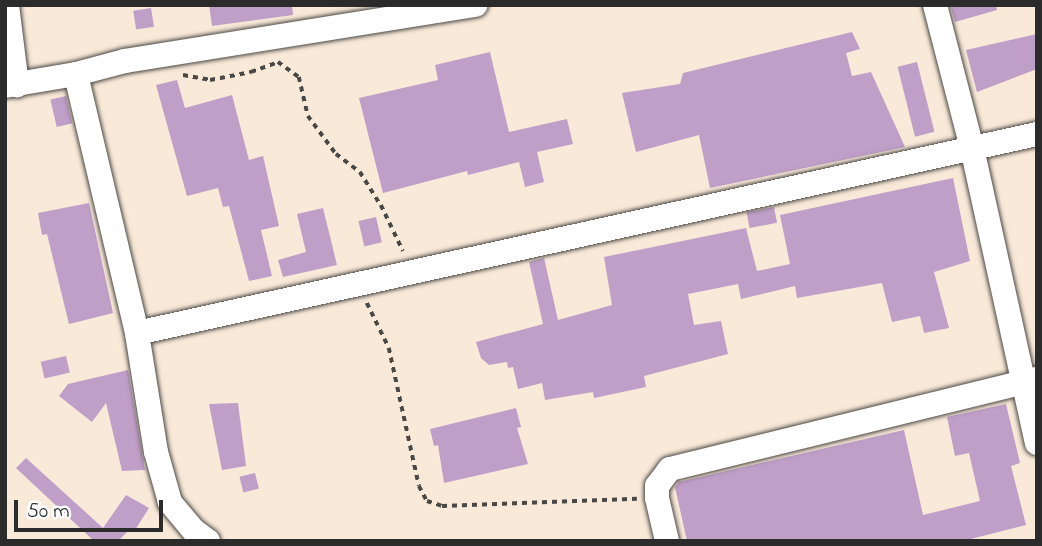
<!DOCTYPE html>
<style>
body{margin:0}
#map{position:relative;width:1042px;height:546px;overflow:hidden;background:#f9e9d8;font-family:"Indie Flower",sans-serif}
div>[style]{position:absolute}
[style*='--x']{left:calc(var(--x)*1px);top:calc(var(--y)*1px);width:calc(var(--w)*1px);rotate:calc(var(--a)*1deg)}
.building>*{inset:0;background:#bf9ec8;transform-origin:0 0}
.path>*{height:3.5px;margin-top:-1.75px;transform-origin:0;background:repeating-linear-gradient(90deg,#4a4845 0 5px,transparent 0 10px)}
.roads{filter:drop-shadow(0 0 2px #4a4845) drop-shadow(0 0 2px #4a4845)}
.minor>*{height:24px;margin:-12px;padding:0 12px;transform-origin:12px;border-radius:12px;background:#fff}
span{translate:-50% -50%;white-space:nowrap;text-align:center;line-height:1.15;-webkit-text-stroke:5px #fff;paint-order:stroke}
.frame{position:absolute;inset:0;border:7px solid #2b2b2b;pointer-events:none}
.scale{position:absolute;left:14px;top:500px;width:149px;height:32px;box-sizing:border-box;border:4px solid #2b2b2b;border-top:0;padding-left:9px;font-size:21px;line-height:24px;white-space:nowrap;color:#2b2b2b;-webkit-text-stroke:5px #fff;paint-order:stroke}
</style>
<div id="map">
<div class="building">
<i style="clip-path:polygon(209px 5px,292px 5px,293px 15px,212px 26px)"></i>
<i style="clip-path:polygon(950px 5px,996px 5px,997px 10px,955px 22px)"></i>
<i style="left:151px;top:8px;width:19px;height:18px;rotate:81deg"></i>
<i style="clip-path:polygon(852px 32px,860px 49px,846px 53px,852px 76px,871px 72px,905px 147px,710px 188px,699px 135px,636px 152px,622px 93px,680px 84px,683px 73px)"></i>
<i style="clip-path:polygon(1037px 34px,1037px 69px,977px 92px,966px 50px)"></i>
<i style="clip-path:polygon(490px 52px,509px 132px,567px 119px,573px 144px,537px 152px,544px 182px,525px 187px,519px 162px,468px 175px,467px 171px,383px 193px,359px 98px,438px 80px,435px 65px)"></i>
<i style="left:917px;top:62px;width:72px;height:20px;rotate:76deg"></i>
<i style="clip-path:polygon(177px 80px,185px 108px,232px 95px,249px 160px,263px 156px,279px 226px,261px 230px,272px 276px,249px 281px,229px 206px,223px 207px,218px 188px,187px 196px,156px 85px)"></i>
<i style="left:66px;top:96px;width:28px;height:16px;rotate:77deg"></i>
<i style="clip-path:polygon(953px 178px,970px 261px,934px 272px,949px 328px,924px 333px,920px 316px,892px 322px,882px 283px,797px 298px,795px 286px,741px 299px,738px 284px,688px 294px,694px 325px,721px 321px,728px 354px,644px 376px,646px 387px,594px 398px,593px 392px,545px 400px,542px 383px,518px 389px,513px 367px,508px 368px,507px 362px,489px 365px,481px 358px,476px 342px,543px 324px,529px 262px,544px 258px,558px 320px,612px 305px,604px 257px,746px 228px,757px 271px,790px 264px,780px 215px)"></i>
<i style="clip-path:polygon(89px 203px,113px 313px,69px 324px,47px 234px,42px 235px,38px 213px)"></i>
<i style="left:774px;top:207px;width:16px;height:28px;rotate:79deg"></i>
<i style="clip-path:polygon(323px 208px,337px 265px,283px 277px,278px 260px,306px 252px,297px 214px)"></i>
<i style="left:376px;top:217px;width:26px;height:18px;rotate:77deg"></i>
<i style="left:66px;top:356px;width:17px;height:26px;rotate:77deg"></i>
<i style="clip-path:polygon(128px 370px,145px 470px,122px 471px,106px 403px,92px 422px,59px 396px,68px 384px)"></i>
<i style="clip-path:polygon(238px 403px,246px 466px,222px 470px,209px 404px)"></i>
<i style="clip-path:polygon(1006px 404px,1020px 463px,1011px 466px,1026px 525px,963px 541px,687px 541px,675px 487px,679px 482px,904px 430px,923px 515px,980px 501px,969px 453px,955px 456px,947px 417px)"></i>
<i style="clip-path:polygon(516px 408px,521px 427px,517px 428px,528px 464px,444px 483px,438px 445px,434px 446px,430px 429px)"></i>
<i style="clip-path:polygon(26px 458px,103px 528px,126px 495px,149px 508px,135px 530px,131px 528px,118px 541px,94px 541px,16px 468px)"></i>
<i style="left:255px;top:473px;width:16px;height:16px;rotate:76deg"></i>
</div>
<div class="path">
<i style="--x:183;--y:75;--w:27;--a:10"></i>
<i style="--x:210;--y:80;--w:42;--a:-11"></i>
<i style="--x:251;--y:72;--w:29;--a:-20"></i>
<i style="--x:278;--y:62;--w:26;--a:36"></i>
<i style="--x:299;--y:77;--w:40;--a:77"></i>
<i style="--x:308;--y:116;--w:47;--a:53.6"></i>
<i style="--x:336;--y:154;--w:30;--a:37"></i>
<i style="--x:360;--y:172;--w:39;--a:58"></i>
<i style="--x:381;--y:205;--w:51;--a:64.4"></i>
<i style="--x:367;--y:303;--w:50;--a:63.9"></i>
<i style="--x:389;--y:348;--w:141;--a:77.7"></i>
<i style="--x:419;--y:486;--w:17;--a:62"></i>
<i style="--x:427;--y:501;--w:16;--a:18"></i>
<i style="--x:442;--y:506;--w:195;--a:-2.1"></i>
</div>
<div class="roads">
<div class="minor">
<i style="--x:7;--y:5;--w:81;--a:82.9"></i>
<i style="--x:935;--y:5;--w:148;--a:75.5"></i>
<i style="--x:972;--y:148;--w:302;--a:77.6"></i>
<i style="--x:5;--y:86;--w:72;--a:-9.6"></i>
<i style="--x:137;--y:333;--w:922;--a:-12.47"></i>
<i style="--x:208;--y:541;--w:17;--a:-144"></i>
<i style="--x:194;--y:531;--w:38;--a:-130"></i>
<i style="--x:170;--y:502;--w:52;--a:-105.6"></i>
<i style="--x:156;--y:452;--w:121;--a:-99.1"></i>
<i style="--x:137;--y:333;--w:266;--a:-103.3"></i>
<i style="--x:76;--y:74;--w:51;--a:-14.9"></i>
<i style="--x:125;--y:61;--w:355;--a:-9.1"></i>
<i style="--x:667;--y:541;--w:44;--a:-103.1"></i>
<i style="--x:657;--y:498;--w:12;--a:-90"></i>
<i style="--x:657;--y:486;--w:21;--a:-53"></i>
<i style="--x:670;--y:469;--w:378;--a:-13.8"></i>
</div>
</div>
<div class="frame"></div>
<div class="scale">50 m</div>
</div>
